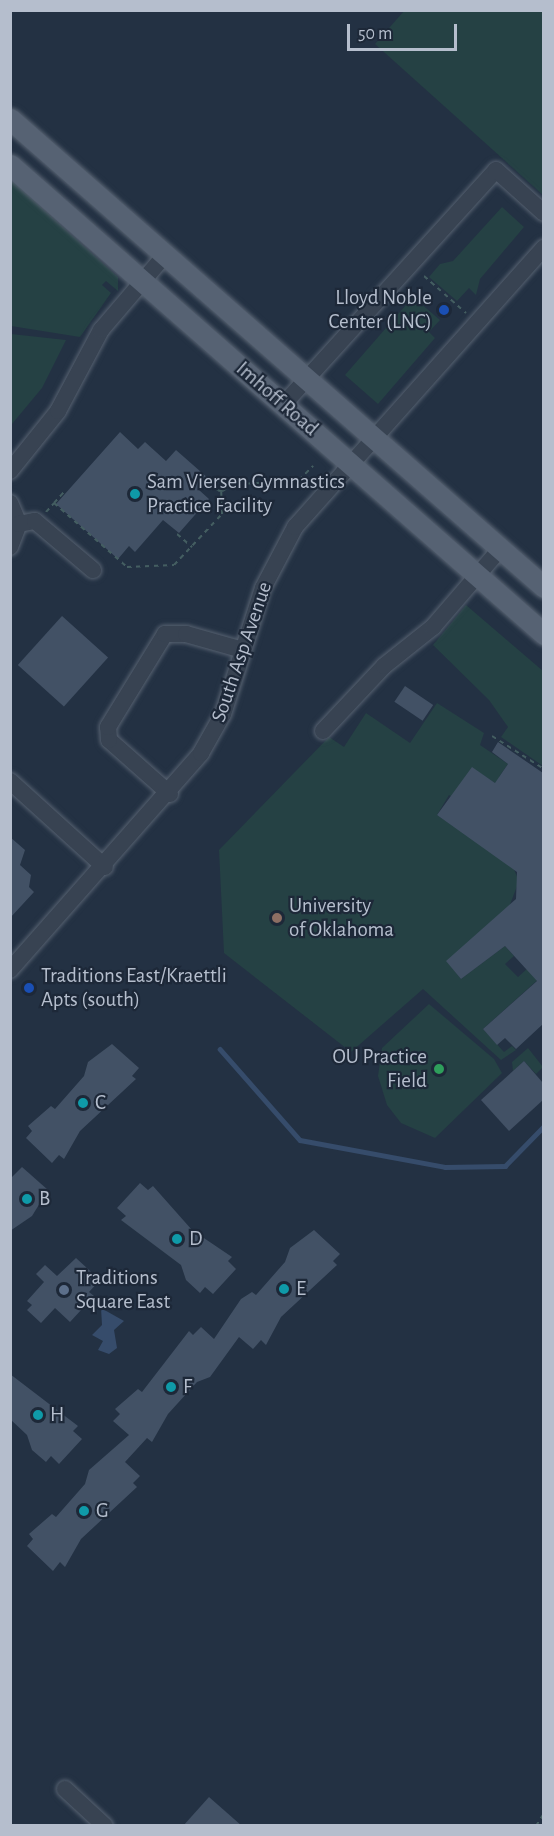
<!DOCTYPE html>
<style>
body{margin:0}
#map{position:relative;width:554px;height:1836px;overflow:hidden;background:#233143;font-family:"Alegreya Sans",sans-serif}
div>[style]{position:absolute}
[style*='--x']{left:calc(var(--x)*1px);top:calc(var(--y)*1px);width:calc(var(--w)*1px);rotate:calc(var(--a)*1deg)}
.green>*{inset:0;background:#254144}
.water>*{inset:0;background:#364c6b}
.stream>*{height:4.5px;margin:-2.25px;padding:0 2.25px;transform-origin:2.25px;border-radius:2.25px;background:#364c6b}
.building>*{inset:0;background:#425165;transform-origin:0 0}
.path>*{height:2px;margin-top:-1px;transform-origin:0;background:repeating-linear-gradient(90deg,#445e61 0 4.5px,transparent 0 9px)}
.path>.ring{margin:-1px;padding:0;box-sizing:content-box;background:none;border:2px solid #445e61;border-radius:50%}
.roads{filter:drop-shadow(0 0 2px #566170) drop-shadow(0 0 2px #566170)}
.minor>*{height:16px;margin:-8px;padding:0 8px;transform-origin:8px;border-radius:8px;background:#384352}
.major>*{height:21px;margin:-10.5px;padding:0 10.5px;transform-origin:10.5px;border-radius:10.5px;background:#566273}
.dots>*{width:16px;height:16px;translate:-50% -50%;box-sizing:border-box;border:3px solid #1d2838;border-radius:50%}
span{translate:-50% -50%;white-space:nowrap;text-align:center;line-height:1.15;-webkit-text-stroke:4.5px #1d2838;paint-order:stroke}
.poi-label{font-size:21px;color:#b5becd}
.right{translate:-100% -50%;text-align:right}
.left{translate:0 -50%;text-align:left}
.street-label{font-size:21px;color:#b5becd}
.frame{position:absolute;inset:0;border:12px solid #b5becd;pointer-events:none}
.scale{position:absolute;left:347px;top:24px;width:110px;height:27px;box-sizing:border-box;border:3px solid #b5becd;border-top:0;padding-left:8px;font-size:18px;line-height:21px;white-space:nowrap;color:#b5becd;-webkit-text-stroke:4px #1d2838;paint-order:stroke}
</style>
<div id="map">
<div class="green">
<i style="clip-path:polygon(404px 11px,543px 11px,543px 195px,375px 44px)"></i>
<i style="clip-path:polygon(10px 179px,118px 277px,118px 291px,106px 281px,102px 285px,111px 293px,80px 337px,11px 326px)"></i>
<i style="clip-path:polygon(502px 207px,524px 227px,480px 279px,476px 295px,469px 288px,457px 301px,429px 277px,440px 264px,453px 261px)"></i>
<i style="clip-path:polygon(413px 297px,440px 320px,429px 332px,435px 338px,378px 404px,345px 375px)"></i>
<i style="clip-path:polygon(11px 334px,66px 340px,42px 388px,12px 424px)"></i>
<i style="clip-path:polygon(466px 605px,543px 671px,543px 766px,501px 737px,508px 727px,489px 700px,433px 645px)"></i>
<i style="clip-path:polygon(437px 703px,484px 733px,480px 745px,508px 764px,499px 777px,543px 807px,530px 800px,527px 804px,472px 768px,479px 816px,449px 795px,437px 815px,512px 865px,519px 881px,509px 907px,447px 961px,461px 979px,505px 946px,514px 956px,505px 964px,518px 977px,538px 959px,543px 962px,543px 975px,483px 1029px,504px 1052px,512px 1046px,516px 1050px,501px 1060px,423px 989px,351px 1052px,224px 953px,219px 850px,329px 737px,344px 747px,366px 713px,410px 743px)"></i>
<i style="clip-path:polygon(429px 1004px,494px 1059px,502px 1073px,435px 1138px,401px 1123px,387px 1105px,378px 1076px,382px 1048px)"></i>
<i style="clip-path:polygon(528px 1048px,543px 1067px,536px 1074px,524px 1061px,513px 1071px,512px 1062px)"></i>
</div>
<div class="water">
<i style="clip-path:polygon(101px 1308px,124px 1321px,114px 1330px,117px 1348px,109px 1354px,98px 1350px,103px 1341px,92px 1335px,102px 1325px)"></i>
</div>
<div class="stream">
<i style="--x:220;--y:1049;--w:121;--a:48.7"></i>
<i style="--x:300;--y:1140;--w:147;--a:10.5"></i>
<i style="--x:445;--y:1167;--w:60;--a:-1"></i>
<i style="--x:505;--y:1166;--w:56;--a:-45.7"></i>
</div>
<div class="building">
<i style="clip-path:polygon(120px 432px,138px 449px,145px 442px,166px 461px,176px 450px,209px 479px,199px 490px,209px 499px,179px 533px,163px 520px,135px 552px,129px 546px,118px 559px,56px 504px)"></i>
<i style="left:62px;top:616px;width:62px;height:66px;rotate:42deg"></i>
<i style="left:405px;top:686px;width:34px;height:19px;rotate:34deg"></i>
<i style="clip-path:polygon(498px 742px,543px 773px,543px 1024px,516px 1049px,505px 1038px,497px 1045px,483px 1029px,537px 981px,505px 946px,461px 979px,446px 961px,516px 899px,517px 872px,437px 815px,472px 767px,495px 783px,508px 764px,492px 752px)"></i>
<i style="clip-path:polygon(10px 837px,25px 850px,20px 865px,31px 875px,29px 887px,34px 892px,10px 918px)"></i>
<i style="clip-path:polygon(112px 1044px,139px 1068px,132px 1076px,136px 1079px,80px 1131px,64px 1159px,59px 1155px,52px 1163px,26px 1138px,32px 1131px,28px 1126px,51px 1106px,55px 1109px,84px 1076px,88px 1062px)"></i>
<i style="clip-path:polygon(524px 1061px,543px 1083px,543px 1100px,509px 1131px,481px 1100px)"></i>
<i style="clip-path:polygon(22px 1167px,48px 1190px,32px 1216px,10px 1231px,10px 1179px)"></i>
<i style="clip-path:polygon(140px 1183px,148px 1190px,153px 1186px,192px 1230px,232px 1257px,228px 1261px,236px 1269px,213px 1294px,205px 1287px,200px 1293px,186px 1280px,181px 1265px,121px 1220px,126px 1216px,117px 1208px)"></i>
<i style="clip-path:polygon(314px 1230px,340px 1254px,333px 1261px,337px 1265px,281px 1317px,266px 1345px,261px 1340px,253px 1349px,239px 1337px,210px 1377px,197px 1382px,168px 1414px,152px 1442px,147px 1438px,125px 1462px,140px 1476px,133px 1483px,137px 1487px,81px 1539px,65px 1567px,60px 1562px,53px 1571px,27px 1546px,33px 1539px,29px 1534px,52px 1514px,56px 1517px,85px 1484px,89px 1470px,129px 1435px,113px 1421px,120px 1414px,115px 1409px,138px 1389px,142px 1392px,189px 1331px,193px 1335px,201px 1327px,214px 1339px,241px 1299px,252px 1292px,256px 1295px,285px 1262px,290px 1248px)"></i>
<i style="clip-path:polygon(76px 1258px,100px 1280px,89px 1292px,94px 1296px,70px 1322px,55px 1308px,41px 1323px,27px 1310px,32px 1305px,27px 1301px,44px 1282px,36px 1274px,45px 1265px,57px 1276px)"></i>
<i style="clip-path:polygon(10px 1374px,78px 1426px,73px 1431px,82px 1439px,59px 1464px,51px 1456px,46px 1462px,32px 1450px,27px 1435px,10px 1419px)"></i>
<i style="clip-path:polygon(209px 1797px,242px 1826px,183px 1826px)"></i>
</div>
<div class="path">
<i style="--x:424;--y:276;--w:56;--a:41.4"></i>
<i class="ring" style="left:215px;top:479px;width:10px;height:10px"></i>
<i style="--x:228;--y:485;--w:71;--a:-4"></i>
<i style="--x:299;--y:480;--w:20;--a:-45"></i>
<i style="--x:54;--y:503;--w:15;--a:-48"></i>
<i style="--x:46;--y:512;--w:12;--a:-48"></i>
<i style="--x:54;--y:503;--w:97;--a:41.2"></i>
<i style="--x:127;--y:567;--w:47;--a:-2.4"></i>
<i style="--x:174;--y:565;--w:70;--a:-46.7"></i>
<i style="--x:222;--y:514;--w:23;--a:-92"></i>
<i style="--x:177;--y:534;--w:20;--a:41"></i>
<i style="--x:492;--y:736;--w:62;--a:32.4"></i>
<i style="--x:536;--y:1826;--w:15;--a:-58"></i>
</div>
<div class="roads">
<div class="minor">
<i style="--x:283;--y:405;--w:317;--a:-47.8"></i>
<i style="--x:496;--y:170;--w:64;--a:41.9"></i>
<i style="--x:10;--y:471;--w:77;--a:-51.3"></i>
<i style="--x:58;--y:411;--w:92;--a:-62"></i>
<i style="--x:101;--y:330;--w:99;--a:-49.5"></i>
<i style="--x:10;--y:503;--w:23;--a:67"></i>
<i style="--x:10;--y:547;--w:25;--a:-69"></i>
<i style="--x:19;--y:524;--w:16;--a:-11"></i>
<i style="--x:35;--y:521;--w:76;--a:40.2"></i>
<i style="--x:323;--y:731;--w:89;--a:-46.8"></i>
<i style="--x:384;--y:666;--w:63;--a:-38.5"></i>
<i style="--x:433;--y:627;--w:103;--a:-49.3"></i>
<i style="--x:10;--y:781;--w:128;--a:42.2"></i>
<i style="--x:170;--y:794;--w:81;--a:-138.5"></i>
<i style="--x:109;--y:740;--w:13;--a:-94"></i>
<i style="--x:108;--y:727;--w:109;--a:-58.5"></i>
<i style="--x:165;--y:634;--w:21;--a:0"></i>
<i style="--x:186;--y:634;--w:59;--a:15.7"></i>
<i style="--x:10;--y:970;--w:289;--a:-48.6"></i>
<i style="--x:201;--y:753;--w:45;--a:-60.6"></i>
<i style="--x:223;--y:714;--w:132;--a:-72.4"></i>
<i style="--x:263;--y:588;--w:69;--a:-62.3"></i>
<i style="--x:295;--y:527;--w:374;--a:-48.3"></i>
<i style="--x:65;--y:1789;--w:54;--a:42.8"></i>
</div>
<div class="major">
<i style="--x:10;--y:119;--w:710;--a:41.23"></i>
<i style="--x:10;--y:165;--w:711;--a:41.29"></i>
</div>
</div>
<div class="dots">
<i style="left:444px;top:310px;background:#1a4fb4"></i>
<i style="left:135px;top:494px;background:#0f9aa8"></i>
<i style="left:277px;top:918px;background:#8d6e63"></i>
<i style="left:29px;top:988px;background:#1a4fb4"></i>
<i style="left:439px;top:1069px;background:#2e9e5b"></i>
<i style="left:83px;top:1103px;background:#0f9aa8"></i>
<i style="left:27px;top:1199px;background:#0f9aa8"></i>
<i style="left:177px;top:1239px;background:#0f9aa8"></i>
<i style="left:284px;top:1289px;background:#0f9aa8"></i>
<i style="left:64px;top:1290px;background:#5c6f8a"></i>
<i style="left:171px;top:1387px;background:#0f9aa8"></i>
<i style="left:38px;top:1415px;background:#0f9aa8"></i>
<i style="left:84px;top:1511px;background:#0f9aa8"></i>
</div>
<div class="poi-label">
<span class="right" style="left:432px;top:310px">Lloyd Noble<br>Center (LNC)</span>
<span class="left" style="left:147px;top:494px">Sam Viersen Gymnastics<br>Practice Facility</span>
<span class="left" style="left:289px;top:918px">University<br>of Oklahoma</span>
<span class="left" style="left:41px;top:988px">Traditions East/Kraettli<br>Apts (south)</span>
<span class="right" style="left:427px;top:1069px">OU Practice<br>Field</span>
<span class="left" style="left:95px;top:1103px">C</span>
<span class="left" style="left:39px;top:1199px">B</span>
<span class="left" style="left:189px;top:1239px">D</span>
<span class="left" style="left:76px;top:1290px">Traditions<br>Square East</span>
<span class="left" style="left:296px;top:1289px">E</span>
<span class="left" style="left:183px;top:1387px">F</span>
<span class="left" style="left:50px;top:1415px">H</span>
<span class="left" style="left:96px;top:1511px">G</span>
</div>
<div class="street-label">
<span style="left:277px;top:399px;rotate:41deg">Imhoff Road</span>
<span style="left:242px;top:652px;rotate:-71deg">South Asp Avenue</span>
</div>
<div class="frame"></div>
<div class="scale">50 m</div>
</div>
